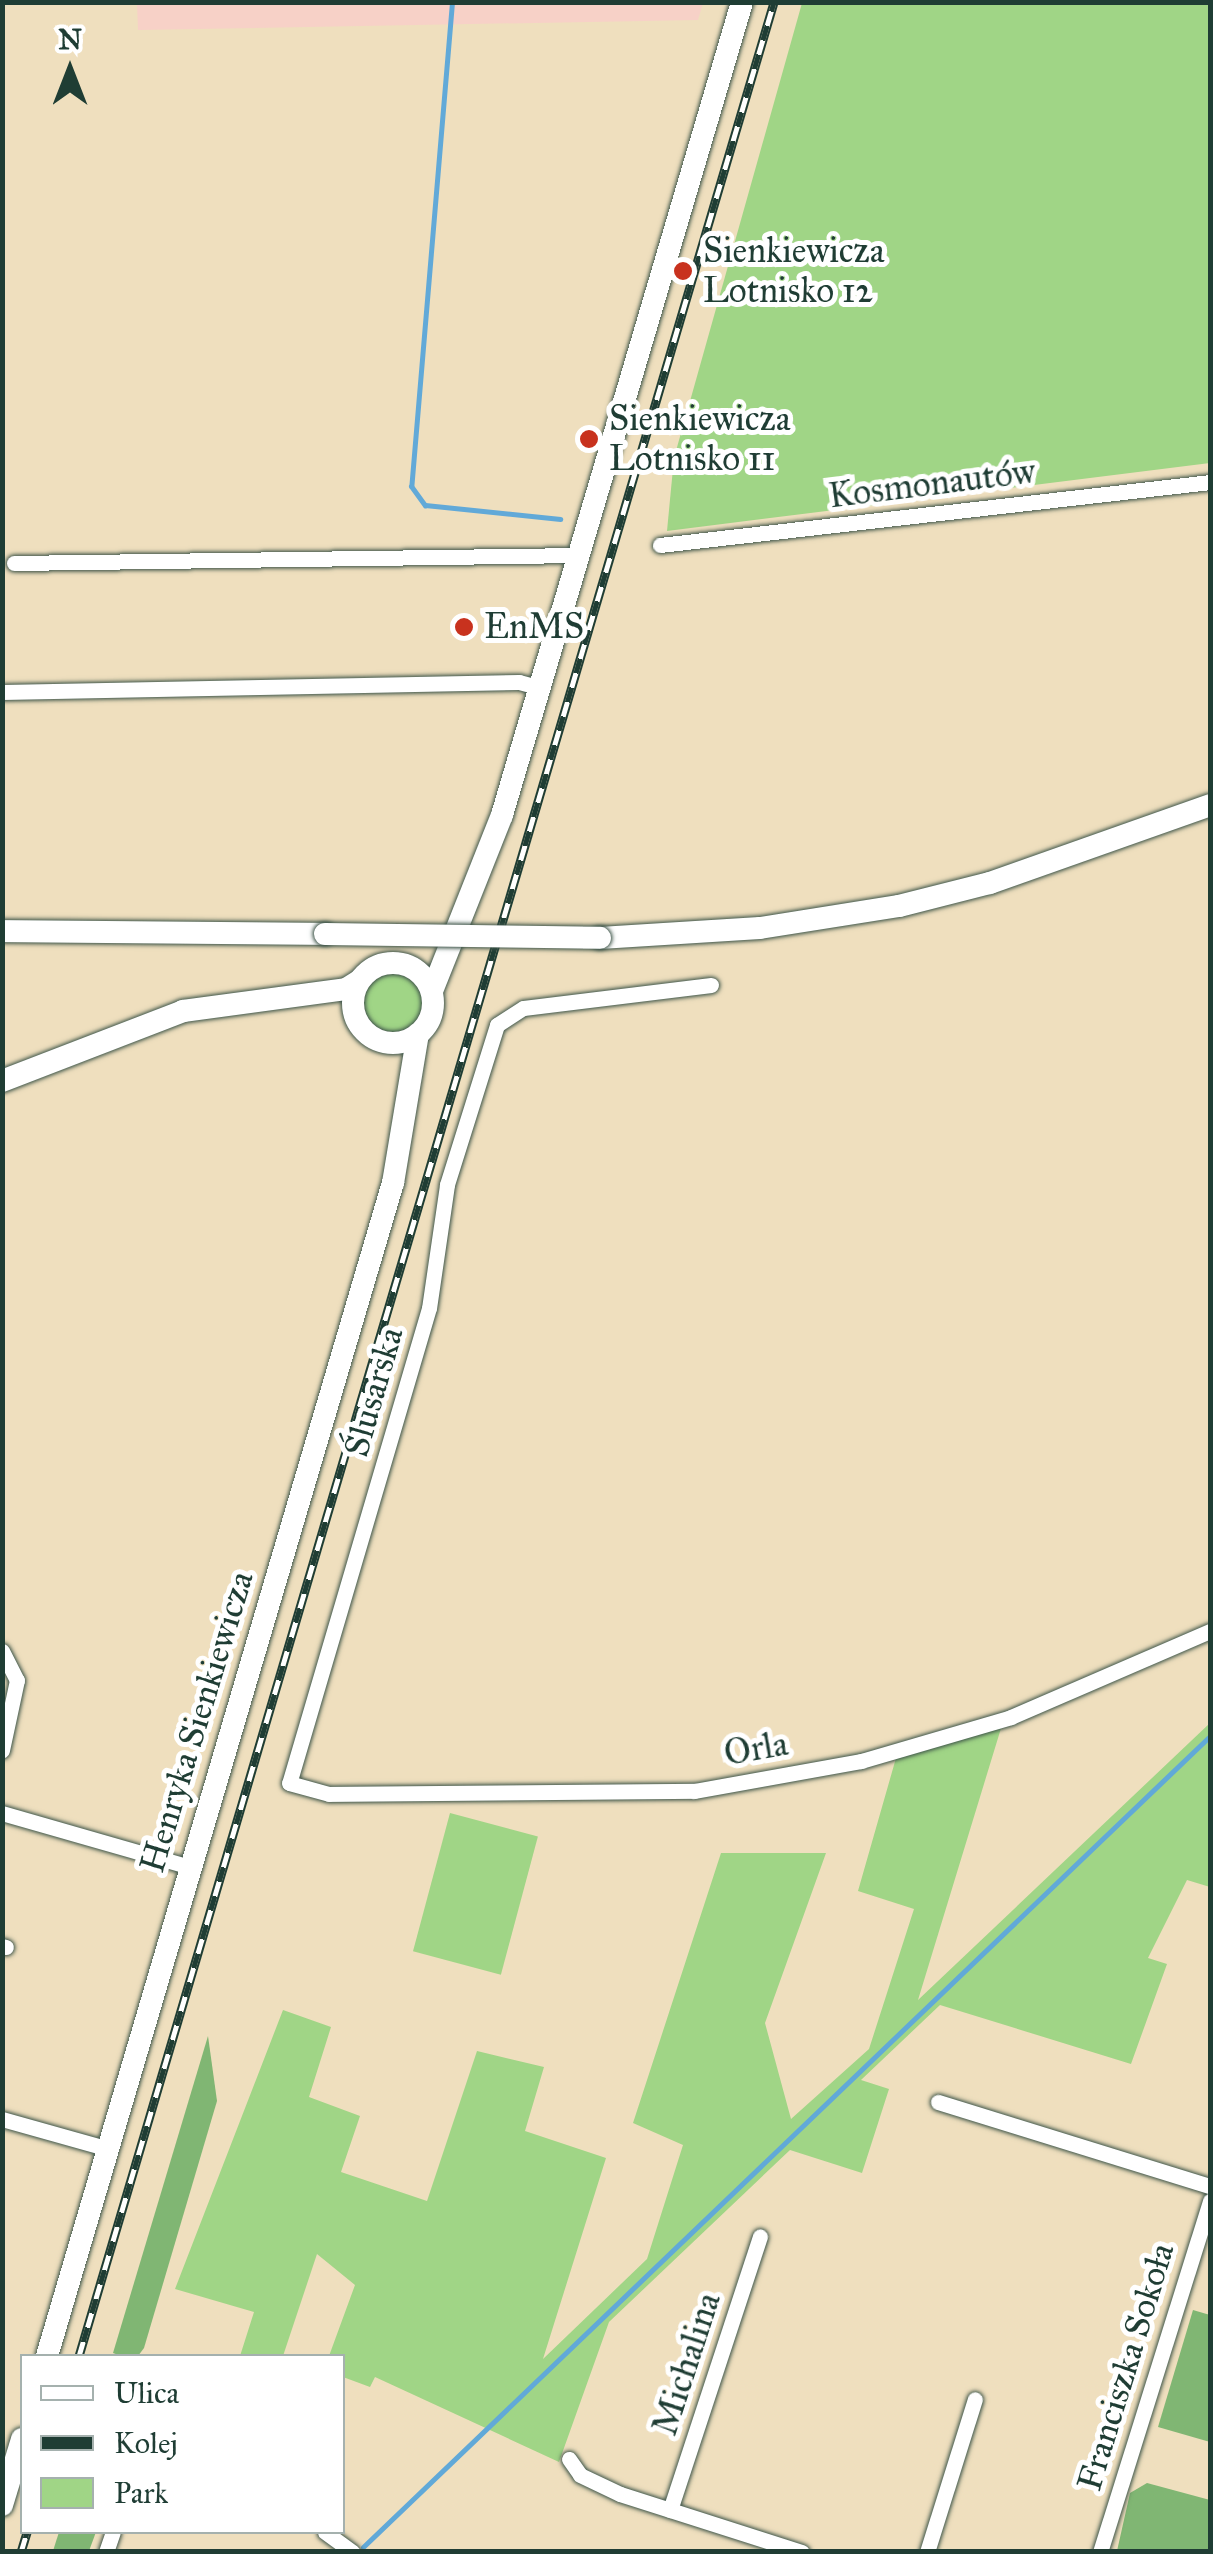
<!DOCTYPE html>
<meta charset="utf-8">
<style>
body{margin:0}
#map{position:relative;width:1213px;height:2554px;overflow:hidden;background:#efdfbe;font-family:"IM FELL Great Primer",serif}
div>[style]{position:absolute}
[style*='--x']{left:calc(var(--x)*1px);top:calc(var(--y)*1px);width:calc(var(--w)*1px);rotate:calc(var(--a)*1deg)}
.built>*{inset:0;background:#f7d1c7}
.green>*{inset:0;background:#a0d586;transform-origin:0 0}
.round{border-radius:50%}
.forest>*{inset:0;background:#80b673}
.stream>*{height:5px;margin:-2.5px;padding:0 2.5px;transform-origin:2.5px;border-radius:2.5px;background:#61a9d8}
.roads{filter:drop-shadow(0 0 2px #3e5549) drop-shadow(0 0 2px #3e5549)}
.minor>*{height:15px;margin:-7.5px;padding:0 7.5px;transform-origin:7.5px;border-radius:7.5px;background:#fff}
.secondary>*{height:22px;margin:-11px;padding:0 11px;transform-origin:11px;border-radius:11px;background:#fff}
.secondary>.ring{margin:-11px;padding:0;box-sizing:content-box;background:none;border:22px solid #fff;border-radius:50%}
.rail>*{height:9px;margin-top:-4.5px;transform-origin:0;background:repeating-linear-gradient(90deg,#fff 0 15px,#1f3d34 0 30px);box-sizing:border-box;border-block:2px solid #1f3d34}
.bridges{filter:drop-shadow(0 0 2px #3e5549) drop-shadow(0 0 2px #3e5549)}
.secondary-bridge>*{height:22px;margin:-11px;padding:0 11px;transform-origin:11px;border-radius:11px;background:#fff}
.dots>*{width:28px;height:28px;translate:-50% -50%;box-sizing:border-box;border:5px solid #fff;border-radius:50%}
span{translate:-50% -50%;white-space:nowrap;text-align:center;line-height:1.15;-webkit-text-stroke:10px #fff;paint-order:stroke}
.poi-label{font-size:35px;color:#1f3d34}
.left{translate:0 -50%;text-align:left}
.street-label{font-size:35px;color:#1f3d34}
.frame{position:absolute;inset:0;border:5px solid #1f3d34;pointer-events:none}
.legend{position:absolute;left:20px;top:2354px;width:325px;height:180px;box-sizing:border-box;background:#fff;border:2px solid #a5b1ae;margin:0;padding:12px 18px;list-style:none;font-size:30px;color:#1f3d34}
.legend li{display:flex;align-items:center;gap:20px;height:50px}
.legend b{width:50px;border:2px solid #a5b1ae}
.north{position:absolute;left:20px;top:20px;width:100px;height:100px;-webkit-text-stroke:8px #fff;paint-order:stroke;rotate:0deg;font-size:28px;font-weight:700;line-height:40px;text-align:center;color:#1f3d34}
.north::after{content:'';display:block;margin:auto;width:35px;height:45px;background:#1f3d34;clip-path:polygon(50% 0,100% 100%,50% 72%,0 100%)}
</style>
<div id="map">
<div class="built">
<i style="clip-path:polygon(137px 3px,137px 2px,703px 3px,698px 20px,138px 30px)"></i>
</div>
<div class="green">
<i style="clip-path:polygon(802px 3px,1210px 3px,1210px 463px,667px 531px,674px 458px)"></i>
<i class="round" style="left:364px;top:974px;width:58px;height:58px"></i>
<i style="clip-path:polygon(1210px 1723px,1210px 1887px,1187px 1880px,1148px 1958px,1167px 1964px,1131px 2064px,940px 2005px,861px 2080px,889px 2089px,862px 2173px,790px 2150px,609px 2322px,559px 2462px,375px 2377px,370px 2387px,343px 2377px,342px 2356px,329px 2356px,355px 2285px,317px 2254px,283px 2356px,240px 2356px,254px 2312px,175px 2289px,283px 2010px,331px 2027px,309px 2097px,360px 2116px,341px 2172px,427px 2201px,477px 2051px,544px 2067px,525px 2131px,606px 2158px,543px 2359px,647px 2259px,683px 2145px,633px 2123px,721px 1853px,826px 1853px,765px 2023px,791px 2119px,869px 2049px,914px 1909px,858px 1891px,896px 1758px,1002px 1725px,918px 2000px)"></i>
<i style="left:450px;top:1813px;width:91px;height:143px;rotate:15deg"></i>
</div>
<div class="forest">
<i style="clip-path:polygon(208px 2036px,217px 2101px,144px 2348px,138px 2356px,121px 2356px,113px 2353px)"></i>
<i style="clip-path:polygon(1193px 2310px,1210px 2315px,1210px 2442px,1158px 2427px)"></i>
<i style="clip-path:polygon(1147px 2483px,1210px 2500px,1210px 2551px,1117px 2551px,1130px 2493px)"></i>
<i style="clip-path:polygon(59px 2532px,96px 2532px,89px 2551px,53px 2551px)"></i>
</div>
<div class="stream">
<i style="--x:452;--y:2;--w:486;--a:94.8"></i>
<i style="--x:411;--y:486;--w:24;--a:54"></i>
<i style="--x:425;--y:505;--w:136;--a:5.9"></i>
<i style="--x:363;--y:2547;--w:1173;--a:-43.76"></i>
</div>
<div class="roads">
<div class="minor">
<i style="--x:660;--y:545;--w:554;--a:-6.53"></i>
<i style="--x:14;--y:563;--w:565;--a:-0.81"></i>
<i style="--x:2;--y:692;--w:517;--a:-1.11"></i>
<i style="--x:519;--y:682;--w:23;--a:15"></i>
<i style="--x:711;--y:985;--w:189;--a:173"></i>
<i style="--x:523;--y:1008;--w:31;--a:147"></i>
<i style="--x:497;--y:1025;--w:168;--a:107.4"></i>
<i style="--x:447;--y:1185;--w:124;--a:98.3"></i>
<i style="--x:429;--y:1308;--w:495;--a:106.4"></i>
<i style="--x:289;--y:1783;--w:41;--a:15.4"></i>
<i style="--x:329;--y:1794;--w:365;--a:-0.5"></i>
<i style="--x:694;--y:1791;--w:170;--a:-10.2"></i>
<i style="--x:861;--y:1761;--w:156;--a:-16.3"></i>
<i style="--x:1011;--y:1717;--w:217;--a:-23.4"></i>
<i style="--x:2;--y:1651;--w:33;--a:63"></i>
<i style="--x:17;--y:1680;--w:72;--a:102.1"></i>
<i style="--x:2;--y:1813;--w:196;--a:16"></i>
<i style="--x:2;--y:1946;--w:4;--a:14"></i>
<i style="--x:938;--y:2102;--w:285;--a:17.2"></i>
<i style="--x:2;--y:2119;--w:111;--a:15.7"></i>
<i style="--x:569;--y:2459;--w:19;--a:55"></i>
<i style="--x:580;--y:2475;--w:44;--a:25.4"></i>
<i style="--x:620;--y:2494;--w:191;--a:17.7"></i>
<i style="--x:670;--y:2510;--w:288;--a:-71.8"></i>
<i style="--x:325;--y:2532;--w:34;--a:36"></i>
<i style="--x:106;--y:2552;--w:21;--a:-71"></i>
<i style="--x:927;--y:2552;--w:160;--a:-72.6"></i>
<i style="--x:1100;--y:2552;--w:368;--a:-72.6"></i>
</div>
<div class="secondary">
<i style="--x:2;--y:931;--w:323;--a:0.5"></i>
<i style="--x:600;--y:938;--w:160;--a:-3.6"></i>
<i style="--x:760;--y:928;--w:141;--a:-9"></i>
<i style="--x:899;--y:906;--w:94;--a:-14.2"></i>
<i style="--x:990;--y:883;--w:233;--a:-19.5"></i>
<i class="ring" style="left:353px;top:963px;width:58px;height:58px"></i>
<i style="--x:432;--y:991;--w:189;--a:-68.3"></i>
<i style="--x:502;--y:815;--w:848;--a:-73.55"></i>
<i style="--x:2;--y:1081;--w:194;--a:-21.1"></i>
<i style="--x:183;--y:1011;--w:164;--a:-7.7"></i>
<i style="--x:346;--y:989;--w:15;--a:-32"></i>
<i style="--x:47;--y:2356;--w:1223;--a:-73.57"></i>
<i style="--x:393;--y:1183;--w:151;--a:-80.5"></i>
<i style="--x:2;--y:2505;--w:69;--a:-73.1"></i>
</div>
</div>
<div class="rail">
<i style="--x:79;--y:2356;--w:2454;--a:-73.55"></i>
<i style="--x:21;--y:2552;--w:21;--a:-73"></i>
</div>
<div class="bridges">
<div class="secondary-bridge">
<i style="--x:325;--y:934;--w:275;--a:0.8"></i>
</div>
</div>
<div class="dots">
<i style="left:683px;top:271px;background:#c8321e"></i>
<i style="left:589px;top:439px;background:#c8321e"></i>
<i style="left:464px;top:627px;background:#c8321e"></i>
</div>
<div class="poi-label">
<span class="left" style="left:703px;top:271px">Sienkiewicza<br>Lotnisko 12</span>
<span class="left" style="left:609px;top:439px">Sienkiewicza<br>Lotnisko 11</span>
<span class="left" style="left:484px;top:627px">EnMS</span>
</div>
<div class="street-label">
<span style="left:932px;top:484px;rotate:-7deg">Kosmonautów</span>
<span style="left:374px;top:1392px;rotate:-74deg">Ślusarska</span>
<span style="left:197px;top:1722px;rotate:-73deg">Henryka Sienkiewicza</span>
<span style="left:756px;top:1749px;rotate:-10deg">Orla</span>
<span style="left:687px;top:2364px;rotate:-72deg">Michalina</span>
<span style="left:1126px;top:2367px;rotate:-73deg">Franciszka Sokoła</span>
</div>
<div class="frame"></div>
<ul class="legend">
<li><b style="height:12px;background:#fff"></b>Ulica</li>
<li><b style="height:12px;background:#1f3d34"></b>Kolej</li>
<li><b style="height:28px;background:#a0d586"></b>Park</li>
</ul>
<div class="north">N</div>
</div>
